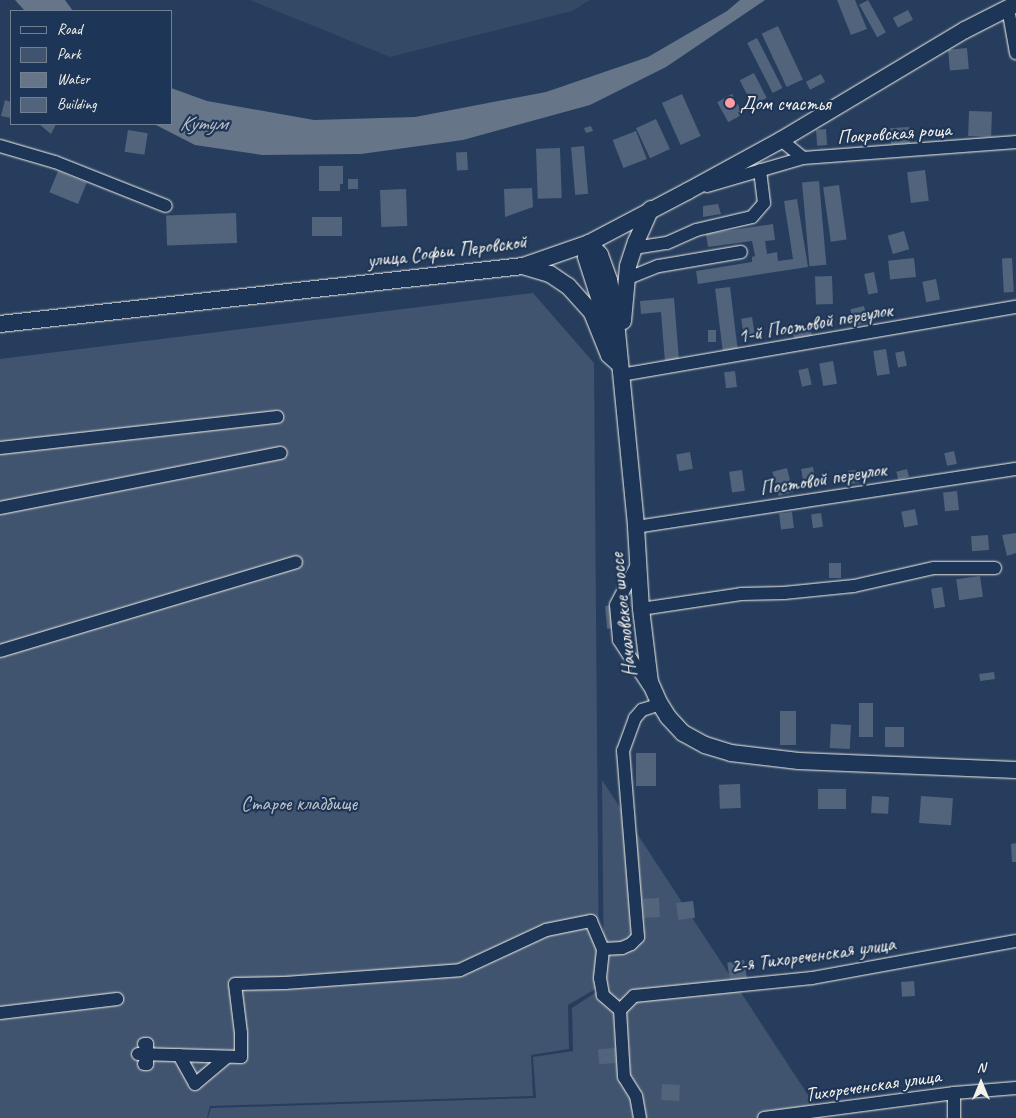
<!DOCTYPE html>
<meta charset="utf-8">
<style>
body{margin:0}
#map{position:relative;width:1016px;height:1118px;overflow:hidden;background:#263d5d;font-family:Caveat,sans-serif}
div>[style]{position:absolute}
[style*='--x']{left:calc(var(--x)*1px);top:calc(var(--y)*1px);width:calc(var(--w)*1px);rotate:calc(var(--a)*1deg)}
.built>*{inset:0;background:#334966}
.green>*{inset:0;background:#40546f}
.water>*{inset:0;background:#677588}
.building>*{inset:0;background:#52647b;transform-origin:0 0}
.roads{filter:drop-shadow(0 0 1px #f4f1e8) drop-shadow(0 0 1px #f4f1e8)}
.minor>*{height:12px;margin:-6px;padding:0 6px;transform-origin:6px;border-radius:6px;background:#1d3557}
.major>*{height:16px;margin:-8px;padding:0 8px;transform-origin:8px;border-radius:8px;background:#1d3557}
.dots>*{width:14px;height:14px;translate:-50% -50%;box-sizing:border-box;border:2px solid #1d3557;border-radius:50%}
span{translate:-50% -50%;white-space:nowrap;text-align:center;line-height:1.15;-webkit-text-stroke:4.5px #1d3557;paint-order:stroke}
.poi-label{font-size:20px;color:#f4f1e8}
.left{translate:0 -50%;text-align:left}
.street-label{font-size:20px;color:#f4f1e8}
.park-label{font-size:20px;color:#bec2c4}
.water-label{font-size:21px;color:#bcbfc2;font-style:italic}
.legend{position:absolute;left:10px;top:10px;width:162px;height:115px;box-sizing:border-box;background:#1d3557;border:1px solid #738091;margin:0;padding:6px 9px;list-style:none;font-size:15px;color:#f4f1e8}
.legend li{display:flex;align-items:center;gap:10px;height:25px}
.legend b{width:25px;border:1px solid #738091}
.north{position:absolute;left:956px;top:1058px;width:50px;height:50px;-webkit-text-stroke:4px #1d3557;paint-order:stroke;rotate:0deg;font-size:14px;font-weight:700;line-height:20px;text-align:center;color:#f4f1e8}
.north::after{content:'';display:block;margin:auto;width:18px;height:22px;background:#f4f1e8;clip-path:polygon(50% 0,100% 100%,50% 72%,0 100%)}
</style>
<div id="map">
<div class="built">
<i style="clip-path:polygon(250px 0,590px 0,572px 11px,390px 57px)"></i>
</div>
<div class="green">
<i style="clip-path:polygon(533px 293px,594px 363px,599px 987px,568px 1005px,569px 1049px,531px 1055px,533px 1096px,210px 1106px,207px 1118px,0 1118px,0 359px)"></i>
<i style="clip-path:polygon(602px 780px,823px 1118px,208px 1118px,211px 1108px,536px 1098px,533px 1057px,573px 1051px,572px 1008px,604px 987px)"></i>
</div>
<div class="water">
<i style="clip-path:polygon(15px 0,65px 0,73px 11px,25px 11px)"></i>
<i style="clip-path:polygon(740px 0,765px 0,666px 67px,590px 105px,463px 140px,361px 154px,262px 155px,195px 145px,154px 124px,171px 124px,171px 88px,207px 101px,314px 120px,415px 117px,546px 92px,648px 57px,727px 11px)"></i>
</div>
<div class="building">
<i style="clip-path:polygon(837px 0,855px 0,867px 29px,851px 35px)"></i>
<i style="left:868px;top:0;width:37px;height:10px;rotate:61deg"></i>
<i style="left:908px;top:10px;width:11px;height:17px;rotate:63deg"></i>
<i style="left:778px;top:26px;width:59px;height:18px;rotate:65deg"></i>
<i style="left:757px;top:38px;width:56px;height:11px;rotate:63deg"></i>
<i style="left:967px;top:48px;width:21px;height:19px;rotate:85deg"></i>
<i style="left:754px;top:73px;width:28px;height:16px;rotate:63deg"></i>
<i style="left:821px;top:74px;width:9px;height:17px;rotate:63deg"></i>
<i style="left:682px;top:94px;width:46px;height:22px;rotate:66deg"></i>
<i style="left:732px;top:94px;width:23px;height:17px;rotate:61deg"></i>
<i style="clip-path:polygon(5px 100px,11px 102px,11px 118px,1px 116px)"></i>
<i style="left:969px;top:111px;width:23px;height:25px;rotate:2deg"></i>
<i style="left:656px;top:119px;width:33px;height:22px;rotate:65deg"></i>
<i style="clip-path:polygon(39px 124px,56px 124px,51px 134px)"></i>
<i style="clip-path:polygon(591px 126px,593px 131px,586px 133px,584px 128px)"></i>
<i style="left:909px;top:127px;width:16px;height:19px;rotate:86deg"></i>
<i style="left:826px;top:129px;width:16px;height:10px;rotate:86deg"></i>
<i style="left:128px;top:130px;width:20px;height:22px;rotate:9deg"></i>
<i style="left:636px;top:131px;width:30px;height:25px;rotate:69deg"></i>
<i style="left:584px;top:146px;width:48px;height:13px;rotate:85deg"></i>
<i style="left:560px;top:148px;width:50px;height:24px;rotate:88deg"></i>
<i style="left:467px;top:152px;width:18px;height:11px;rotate:87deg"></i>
<i style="clip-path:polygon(319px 166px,343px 166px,343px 184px,340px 184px,340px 191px,319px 191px)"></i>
<i style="left:925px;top:170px;width:31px;height:18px;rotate:83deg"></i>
<i style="left:58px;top:171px;width:31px;height:23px;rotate:22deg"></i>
<i style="left:348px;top:179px;width:10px;height:10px"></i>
<i style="left:819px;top:181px;width:84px;height:17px;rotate:85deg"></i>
<i style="left:839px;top:185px;width:55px;height:16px;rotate:82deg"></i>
<i style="clip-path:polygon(532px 188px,533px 207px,505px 217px,504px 189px)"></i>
<i style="left:406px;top:189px;width:37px;height:26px;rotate:88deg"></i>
<i style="clip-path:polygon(797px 199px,808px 267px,698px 284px,696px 271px,752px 262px,752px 257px,755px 256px,752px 241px,708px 247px,706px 234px,773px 224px,775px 240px,765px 241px,767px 254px,777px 252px,778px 261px,793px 259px,784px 201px)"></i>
<i style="clip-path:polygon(718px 204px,721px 214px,703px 217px,703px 206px)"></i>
<i style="left:236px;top:213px;width:30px;height:70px;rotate:88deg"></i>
<i style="left:342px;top:217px;width:19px;height:30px;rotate:90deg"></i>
<i style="left:904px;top:231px;width:19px;height:17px;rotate:74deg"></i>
<i style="left:914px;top:258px;width:19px;height:26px;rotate:84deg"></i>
<i style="left:1012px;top:258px;width:34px;height:10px;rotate:87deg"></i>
<i style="left:874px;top:272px;width:21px;height:10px;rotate:79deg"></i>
<i style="left:832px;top:276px;width:28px;height:17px;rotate:88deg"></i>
<i style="left:936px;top:279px;width:21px;height:14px;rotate:79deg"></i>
<i style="left:730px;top:287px;width:64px;height:15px;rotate:83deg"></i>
<i style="clip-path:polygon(674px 298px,679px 360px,665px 362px,661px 312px,641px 314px,640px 301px)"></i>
<i style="left:864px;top:306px;width:17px;height:14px;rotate:77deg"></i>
<i style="left:752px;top:317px;width:18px;height:11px;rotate:81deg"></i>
<i style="left:809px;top:325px;width:15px;height:18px;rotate:74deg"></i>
<i style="left:708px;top:330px;width:8px;height:12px"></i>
<i style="left:886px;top:349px;width:25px;height:13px;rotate:81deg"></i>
<i style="left:904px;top:351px;width:15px;height:9px;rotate:79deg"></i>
<i style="left:833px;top:361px;width:23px;height:14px;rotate:80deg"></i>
<i style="left:808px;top:368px;width:17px;height:10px;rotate:77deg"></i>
<i style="left:735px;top:371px;width:16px;height:11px;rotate:83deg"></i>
<i style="left:954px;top:451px;width:13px;height:10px;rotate:77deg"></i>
<i style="left:690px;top:452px;width:17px;height:14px;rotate:80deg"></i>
<i style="left:813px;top:467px;width:20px;height:12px;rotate:81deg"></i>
<i style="left:787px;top:468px;width:25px;height:15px;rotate:76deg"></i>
<i style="left:907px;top:469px;width:8px;height:11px;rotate:76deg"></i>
<i style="left:742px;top:470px;width:21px;height:13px;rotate:82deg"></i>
<i style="left:858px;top:470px;width:13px;height:10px;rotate:86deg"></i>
<i style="left:957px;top:491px;width:19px;height:14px;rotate:84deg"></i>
<i style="left:915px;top:509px;width:16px;height:14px;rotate:79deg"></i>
<i style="left:792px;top:512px;width:16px;height:13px;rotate:83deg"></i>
<i style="left:821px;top:513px;width:14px;height:10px;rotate:82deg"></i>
<i style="clip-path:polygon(1016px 533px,1016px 553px,1007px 556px,1002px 535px)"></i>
<i style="left:988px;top:535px;width:15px;height:17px;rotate:86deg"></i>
<i style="left:829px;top:563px;width:12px;height:15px"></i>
<i style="left:980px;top:576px;width:21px;height:24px;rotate:82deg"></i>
<i style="left:942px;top:587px;width:20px;height:11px;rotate:81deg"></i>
<i style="left:616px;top:605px;width:23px;height:11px;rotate:85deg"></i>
<i style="left:994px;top:672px;width:7px;height:15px;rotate:82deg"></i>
<i style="left:859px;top:703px;width:14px;height:34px"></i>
<i style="left:780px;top:711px;width:16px;height:34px"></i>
<i style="left:831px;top:724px;width:20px;height:24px;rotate:3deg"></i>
<i style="left:885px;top:727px;width:19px;height:20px"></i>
<i style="left:636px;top:753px;width:20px;height:33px"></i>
<i style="left:740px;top:784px;width:24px;height:21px;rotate:88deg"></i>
<i style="left:818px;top:789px;width:28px;height:20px"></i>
<i style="left:872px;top:796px;width:17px;height:17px;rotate:3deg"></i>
<i style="left:921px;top:796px;width:32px;height:27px;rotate:4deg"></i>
<i style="clip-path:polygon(1016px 843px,1016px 862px,1012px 862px,1011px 844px)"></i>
<i style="left:659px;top:898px;width:19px;height:16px;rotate:87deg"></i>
<i style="left:693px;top:901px;width:17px;height:17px;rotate:83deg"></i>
<i style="left:744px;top:960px;width:19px;height:17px;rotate:81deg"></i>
<i style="left:914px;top:981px;width:15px;height:13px;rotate:86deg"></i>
<i style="left:615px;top:1048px;width:15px;height:17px;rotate:86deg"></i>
<i style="left:662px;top:1084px;width:18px;height:16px;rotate:3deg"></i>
</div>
<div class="roads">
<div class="minor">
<i style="--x:1008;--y:8;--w:46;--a:79.9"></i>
<i style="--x:781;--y:140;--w:28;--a:39"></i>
<i style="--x:803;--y:158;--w:214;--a:-4.3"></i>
<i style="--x:0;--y:146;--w:57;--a:16.2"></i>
<i style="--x:55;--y:162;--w:119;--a:21.6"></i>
<i style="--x:707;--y:186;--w:100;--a:-16.3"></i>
<i style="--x:634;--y:248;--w:33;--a:-9"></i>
<i style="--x:667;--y:243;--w:32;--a:-24"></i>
<i style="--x:696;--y:230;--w:57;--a:-13.1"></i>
<i style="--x:752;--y:217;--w:18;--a:-49"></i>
<i style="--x:764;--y:203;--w:33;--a:-97"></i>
<i style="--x:626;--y:279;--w:35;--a:-22"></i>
<i style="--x:659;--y:266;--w:83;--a:-9.7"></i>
<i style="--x:621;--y:375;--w:401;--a:-9.8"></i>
<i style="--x:0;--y:448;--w:279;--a:-6.4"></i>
<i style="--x:0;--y:508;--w:286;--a:-11.1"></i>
<i style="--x:636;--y:527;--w:384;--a:-8.7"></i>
<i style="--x:638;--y:563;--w:47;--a:117.6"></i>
<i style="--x:616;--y:605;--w:35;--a:85"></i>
<i style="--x:619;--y:640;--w:55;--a:56.9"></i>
<i style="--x:641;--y:609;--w:101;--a:-8.5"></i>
<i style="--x:741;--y:594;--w:43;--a:-1.3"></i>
<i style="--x:784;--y:593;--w:70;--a:-5.7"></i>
<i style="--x:854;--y:586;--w:82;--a:-12.7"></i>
<i style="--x:934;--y:568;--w:61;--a:0"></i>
<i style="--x:0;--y:651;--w:309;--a:-16.7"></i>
<i style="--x:620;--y:1010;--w:20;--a:-45"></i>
<i style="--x:634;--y:996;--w:179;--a:-5.8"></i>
<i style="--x:812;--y:978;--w:207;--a:-10.3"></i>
<i style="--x:0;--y:1013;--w:118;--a:-6.8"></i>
<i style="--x:144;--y:1044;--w:3;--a:0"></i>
<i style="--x:147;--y:1044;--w:20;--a:90"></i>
<i style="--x:147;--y:1064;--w:3;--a:180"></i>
<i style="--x:138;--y:1054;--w:103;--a:1.7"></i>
<i style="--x:241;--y:1057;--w:24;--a:-90"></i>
<i style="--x:241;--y:1033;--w:49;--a:-97"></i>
<i style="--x:235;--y:984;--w:50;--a:-1.1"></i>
<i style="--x:285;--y:983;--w:175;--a:-4.2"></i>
<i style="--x:460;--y:970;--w:95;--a:-24.9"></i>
<i style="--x:546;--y:930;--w:46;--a:-11.3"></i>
<i style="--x:591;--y:921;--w:30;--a:67"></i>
<i style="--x:179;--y:1055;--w:33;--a:61"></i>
<i style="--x:195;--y:1084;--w:42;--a:-40.2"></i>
<i style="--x:954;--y:1093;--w:25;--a:90"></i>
<i style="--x:640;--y:1118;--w:22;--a:-100"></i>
<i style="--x:636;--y:1096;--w:22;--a:-122"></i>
<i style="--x:624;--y:1077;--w:67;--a:-93.4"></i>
<i style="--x:620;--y:1010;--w:23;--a:-139"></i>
<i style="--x:603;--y:995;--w:17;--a:-100"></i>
<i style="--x:600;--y:978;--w:29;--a:-84"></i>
<i style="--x:603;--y:949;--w:19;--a:-3"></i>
<i style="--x:622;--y:948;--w:10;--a:-24"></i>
<i style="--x:631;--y:944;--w:10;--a:-45"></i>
<i style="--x:638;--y:937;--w:187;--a:-94.6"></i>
<i style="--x:623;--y:751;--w:35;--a:-70"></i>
<i style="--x:635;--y:718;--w:11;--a:-49"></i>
<i style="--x:642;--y:710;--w:19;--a:-18"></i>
<i style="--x:764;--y:1118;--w:192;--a:-7.5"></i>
<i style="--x:954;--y:1093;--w:62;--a:-4.6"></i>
</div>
<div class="major">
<i style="--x:589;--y:243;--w:16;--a:47"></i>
<i style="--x:600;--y:255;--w:27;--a:70"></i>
<i style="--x:609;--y:280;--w:32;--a:79"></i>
<i style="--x:615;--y:311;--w:217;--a:84.4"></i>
<i style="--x:636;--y:527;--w:82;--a:86.5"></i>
<i style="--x:641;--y:609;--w:74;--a:83"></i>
<i style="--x:650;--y:682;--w:24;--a:66"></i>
<i style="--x:660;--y:704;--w:15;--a:58"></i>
<i style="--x:668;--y:717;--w:22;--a:47"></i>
<i style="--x:683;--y:733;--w:25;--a:29"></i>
<i style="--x:705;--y:745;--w:27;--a:17"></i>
<i style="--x:731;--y:753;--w:68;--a:6.7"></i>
<i style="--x:799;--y:761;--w:217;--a:2.4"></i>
<i style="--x:589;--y:243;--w:14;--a:102"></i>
<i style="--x:586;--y:257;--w:79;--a:72.3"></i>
<i style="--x:523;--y:266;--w:28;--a:17"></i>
<i style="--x:550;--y:274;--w:22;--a:34"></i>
<i style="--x:568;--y:286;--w:36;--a:48"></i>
<i style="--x:592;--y:313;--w:45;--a:68"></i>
<i style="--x:609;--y:355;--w:15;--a:42"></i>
<i style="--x:623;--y:321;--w:55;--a:-84.8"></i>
<i style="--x:628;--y:266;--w:25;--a:-72"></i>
<i style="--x:636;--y:242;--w:36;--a:-66"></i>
<i style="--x:0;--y:324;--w:526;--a:-6.33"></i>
<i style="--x:523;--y:266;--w:70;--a:-19.2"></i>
<i style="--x:589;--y:243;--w:112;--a:-27.7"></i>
<i style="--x:688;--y:191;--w:106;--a:-28.7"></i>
<i style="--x:781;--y:140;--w:214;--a:-30.9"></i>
<i style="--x:965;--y:30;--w:57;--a:-27"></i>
</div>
</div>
<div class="dots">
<i style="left:730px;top:103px;background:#ff9aa2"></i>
</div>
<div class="poi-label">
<span class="left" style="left:740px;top:103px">Дом счастья</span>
</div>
<div class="street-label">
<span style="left:894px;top:133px;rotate:-4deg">Покровская роща</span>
<span style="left:447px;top:251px;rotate:-7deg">улица Софьи Перовской</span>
<span style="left:815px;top:323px;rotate:-10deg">1-й Постовой переулок</span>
<span style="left:823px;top:479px;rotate:-9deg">Постовой переулок</span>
<span style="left:623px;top:615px;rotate:-96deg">Началовское шоссе</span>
<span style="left:813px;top:955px;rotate:-8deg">2-я Тихореченская улица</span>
<span style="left:873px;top:1085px;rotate:-8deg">Тихореченская улица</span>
</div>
<div class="park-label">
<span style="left:299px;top:803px">Старое кладбище</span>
</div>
<div class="water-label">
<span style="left:203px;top:123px">Кутум</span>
</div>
<ul class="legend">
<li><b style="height:6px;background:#1d3557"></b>Road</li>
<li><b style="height:14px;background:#40546f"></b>Park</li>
<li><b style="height:14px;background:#677588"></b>Water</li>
<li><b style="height:14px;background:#52647b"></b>Building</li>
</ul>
<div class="north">N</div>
</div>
